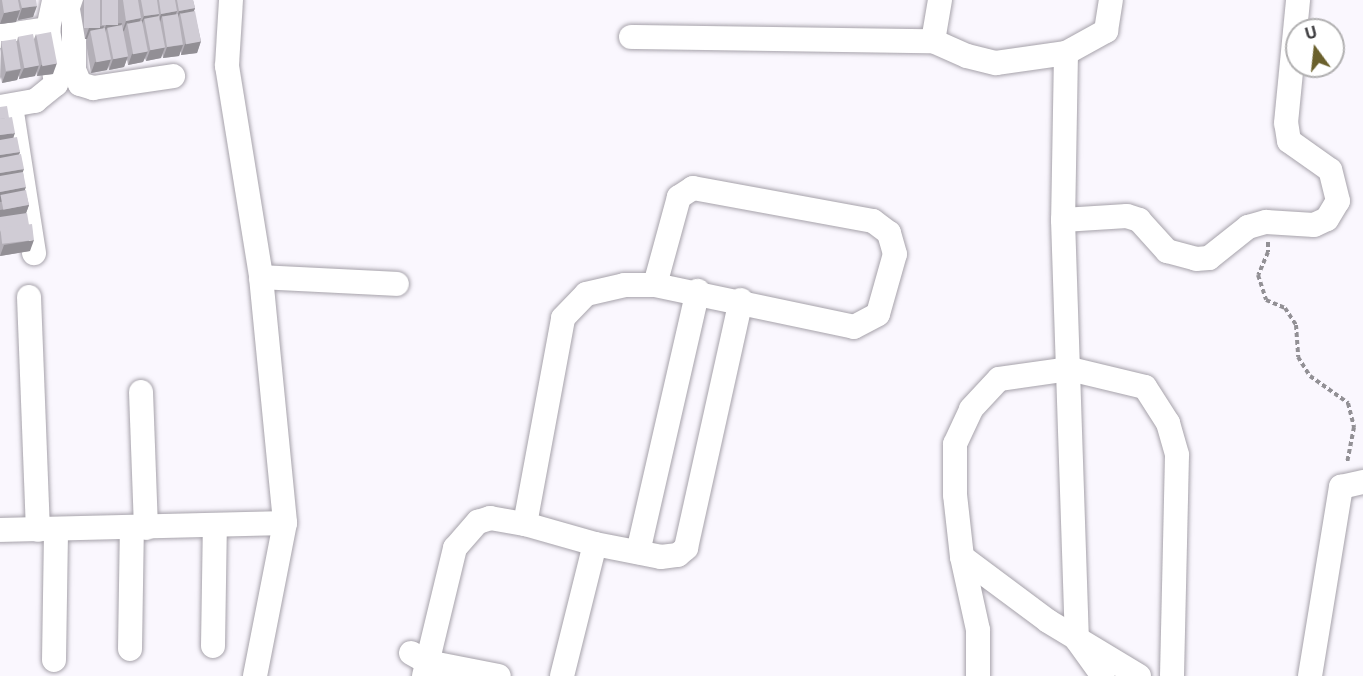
<!DOCTYPE html>
<style>
body{margin:0}
#map{position:relative;width:1363px;height:676px;overflow:hidden;background:#faf7fe;font-family:"Noto Sans",sans-serif}
div>[style]{position:absolute}
[style*='--x']{left:calc(var(--x)*1px);top:calc(var(--y)*1px);width:calc(var(--w)*1px);rotate:calc(var(--a)*1deg)}
.path>*{height:4px;margin-top:-2px;transform-origin:0;background:repeating-linear-gradient(90deg,#929095 0 4.5px,transparent 0 7.5px)}
.roads{filter:drop-shadow(0 0 2px #a6a2aa) drop-shadow(0 0 2px #a6a2aa)}
.street>*{height:24px;margin:-12px;padding:0 12px;transform-origin:12px;border-radius:12px;background:#fff}
.wall>*{inset:0;background:#b3afb7}
.shaded-wall>*{inset:0;background:#928f95}
.building>*{inset:0;background:#d0ccd5;transform-origin:0 0}
span{translate:-50% -50%;white-space:nowrap;text-align:center;line-height:1.15;-webkit-text-stroke:6px #fff;paint-order:stroke}
.north{position:absolute;left:1285px;top:18px;width:60px;height:60px;box-sizing:border-box;background:#fff;border:2px solid #b1b0b1;border-radius:50%;rotate:345deg;font-size:16px;font-weight:700;line-height:24px;text-align:center;color:#3b3a3d}
.north::after{content:'';display:block;margin:auto;width:21px;height:27px;background:#6a602c;clip-path:polygon(50% 0,100% 100%,50% 72%,0 100%)}
</style>
<div id="map">
<div class="path">
<i style="--x:1268;--y:242;--w:10;--a:90"></i>
<i style="--x:1268;--y:252;--w:25;--a:113"></i>
<i style="--x:1258;--y:275;--w:26;--a:72"></i>
<i style="--x:1266;--y:300;--w:21;--a:23"></i>
<i style="--x:1285;--y:308;--w:20;--a:57"></i>
<i style="--x:1296;--y:325;--w:32;--a:86"></i>
<i style="--x:1298;--y:357;--w:22;--a:58"></i>
<i style="--x:1310;--y:376;--w:47;--a:35.4"></i>
<i style="--x:1348;--y:403;--w:25;--a:76"></i>
<i style="--x:1354;--y:427;--w:37;--a:101"></i>
</div>
<div class="roads">
<div class="street">
<i style="--x:74;--y:0;--w:70;--a:90"></i>
<i style="--x:74;--y:70;--w:15;--a:67"></i>
<i style="--x:80;--y:84;--w:14;--a:17"></i>
<i style="--x:93;--y:88;--w:81;--a:-8.5"></i>
<i style="--x:231;--y:0;--w:66;--a:93.5"></i>
<i style="--x:227;--y:66;--w:214;--a:80.8"></i>
<i style="--x:261;--y:277;--w:247;--a:84.4"></i>
<i style="--x:285;--y:523;--w:156;--a:101.1"></i>
<i style="--x:0;--y:36;--w:49;--a:-8.3"></i>
<i style="--x:631;--y:37;--w:302;--a:0.8"></i>
<i style="--x:933;--y:41;--w:42;--a:-80.3"></i>
<i style="--x:933;--y:41;--w:37;--a:24"></i>
<i style="--x:967;--y:56;--w:30;--a:14"></i>
<i style="--x:996;--y:63;--w:71;--a:-8.1"></i>
<i style="--x:1066;--y:53;--w:46;--a:-28.8"></i>
<i style="--x:1106;--y:31;--w:31;--a:-81"></i>
<i style="--x:1066;--y:53;--w:167;--a:91"></i>
<i style="--x:1063;--y:220;--w:420;--a:88.1"></i>
<i style="--x:1077;--y:640;--w:44;--a:54.2"></i>
<i style="--x:11;--y:106;--w:149;--a:81.1"></i>
<i style="--x:0;--y:107;--w:36;--a:-10"></i>
<i style="--x:35;--y:101;--w:27;--a:-39"></i>
<i style="--x:56;--y:84;--w:56;--a:-98.3"></i>
<i style="--x:48;--y:29;--w:30;--a:-78"></i>
<i style="--x:1063;--y:220;--w:64;--a:-3.6"></i>
<i style="--x:1127;--y:216;--w:13;--a:18"></i>
<i style="--x:1139;--y:220;--w:42;--a:47.9"></i>
<i style="--x:1167;--y:251;--w:30;--a:15"></i>
<i style="--x:1196;--y:259;--w:13;--a:-4"></i>
<i style="--x:1209;--y:258;--w:50;--a:-38.5"></i>
<i style="--x:1248;--y:227;--w:19;--a:-16"></i>
<i style="--x:1266;--y:222;--w:48;--a:3.6"></i>
<i style="--x:1314;--y:225;--w:14;--a:-25"></i>
<i style="--x:1327;--y:219;--w:21;--a:-59"></i>
<i style="--x:1338;--y:201;--w:32;--a:-104"></i>
<i style="--x:1330;--y:170;--w:50;--a:-144.7"></i>
<i style="--x:1289;--y:141;--w:18;--a:-99"></i>
<i style="--x:1286;--y:123;--w:124;--a:-84.4"></i>
<i style="--x:261;--y:277;--w:136;--a:2.9"></i>
<i style="--x:29;--y:297;--w:233;--a:87.8"></i>
<i style="--x:141;--y:392;--w:136;--a:87.9"></i>
<i style="--x:525;--y:524;--w:73;--a:15.9"></i>
<i style="--x:0;--y:530;--w:285;--a:-1.4"></i>
<i style="--x:638;--y:552;--w:268;--a:-77.1"></i>
<i style="--x:962;--y:557;--w:75;--a:77.6"></i>
<i style="--x:978;--y:630;--w:46;--a:90"></i>
<i style="--x:213;--y:646;--w:121;--a:-89.1"></i>
<i style="--x:130;--y:649;--w:121;--a:-89.1"></i>
<i style="--x:411;--y:653;--w:18;--a:29"></i>
<i style="--x:427;--y:662;--w:73;--a:11"></i>
<i style="--x:54;--y:660;--w:131;--a:-89.1"></i>
<i style="--x:424;--y:676;--w:132;--a:-76.4"></i>
<i style="--x:455;--y:548;--w:35;--a:-49"></i>
<i style="--x:478;--y:522;--w:13;--a:-18"></i>
<i style="--x:490;--y:518;--w:36;--a:10"></i>
<i style="--x:525;--y:524;--w:209;--a:-79.5"></i>
<i style="--x:563;--y:318;--w:33;--a:-46"></i>
<i style="--x:586;--y:294;--w:39;--a:-13"></i>
<i style="--x:624;--y:285;--w:31;--a:0"></i>
<i style="--x:655;--y:285;--w:203;--a:11.9"></i>
<i style="--x:854;--y:327;--w:27;--a:-28"></i>
<i style="--x:878;--y:314;--w:62;--a:-74.2"></i>
<i style="--x:895;--y:254;--w:22;--a:-106"></i>
<i style="--x:889;--y:233;--w:20;--a:-143"></i>
<i style="--x:873;--y:221;--w:183;--a:-169.6"></i>
<i style="--x:693;--y:188;--w:17;--a:147"></i>
<i style="--x:679;--y:197;--w:91;--a:105.3"></i>
<i style="--x:562;--y:676;--w:136;--a:-76"></i>
<i style="--x:595;--y:544;--w:67;--a:11.1"></i>
<i style="--x:661;--y:557;--w:17;--a:-7"></i>
<i style="--x:678;--y:555;--w:11;--a:-41"></i>
<i style="--x:686;--y:548;--w:254;--a:-77.5"></i>
<i style="--x:1139;--y:676;--w:106;--a:-148.9"></i>
<i style="--x:1048;--y:621;--w:107;--a:-143.3"></i>
<i style="--x:962;--y:557;--w:62;--a:-96.4"></i>
<i style="--x:955;--y:495;--w:51;--a:-90"></i>
<i style="--x:955;--y:444;--w:38;--a:-65"></i>
<i style="--x:971;--y:409;--w:41;--a:-47"></i>
<i style="--x:999;--y:379;--w:72;--a:-8"></i>
<i style="--x:1070;--y:369;--w:77;--a:13.5"></i>
<i style="--x:1145;--y:387;--w:43;--a:57.4"></i>
<i style="--x:1168;--y:423;--w:33;--a:74"></i>
<i style="--x:1177;--y:455;--w:221;--a:91.3"></i>
<i style="--x:1310;--y:676;--w:192;--a:-80.7"></i>
<i style="--x:1341;--y:487;--w:23;--a:-13"></i>
</div>
</div>
<div class="wall">
<i style="clip-path:polygon(0 0,36px 0,33px 17px,18px 20px,17px 17px,16px 22px,0 24px)"></i>
<i style="clip-path:polygon(83px 0,193px 0,195px 8px,194px 11px,201px 41px,197px 53px,181px 55px,181px 50px,179px 56px,163px 58px,162px 53px,161px 58px,146px 61px,145px 58px,143px 62px,128px 65px,127px 59px,124px 67px,109px 70px,108px 66px,107px 70px,91px 73px,86px 42px,87px 39px,85px 39px,80px 9px)"></i>
<i style="clip-path:polygon(36px 34px,53px 74px,37px 76px,36px 71px,35px 76px,19px 79px,19px 75px,17px 80px,2px 83px,1px 77px,0 80px,1px 41px,17px 41px,18px 37px,34px 39px)"></i>
<i style="clip-path:polygon(0 107px,20px 152px,19px 155px,23px 172px,25px 190px,29px 205px,26px 213px,30px 251px,0 256px)"></i>
</div>
<div class="shaded-wall">
<i style="clip-path:polygon(37px 6px,33px 17px,18px 20px,22px 8px)"></i>
<i style="clip-path:polygon(195px 8px,191px 19px,180px 13px,177px 21px,175px 22px,179px 11px)"></i>
<i style="clip-path:polygon(20px 10px,16px 22px,0 24px,4px 13px)"></i>
<i style="clip-path:polygon(177px 11px,173px 22px,162px 16px,159px 25px,157px 25px,161px 14px)"></i>
<i style="clip-path:polygon(159px 14px,155px 25px,144px 19px,141px 27px,139px 27px,144px 16px)"></i>
<i style="clip-path:polygon(141px 18px,137px 29px,127px 23px,124px 31px,122px 32px,126px 21px)"></i>
<i style="clip-path:polygon(122px 23px,118px 34px,107px 28px,104px 36px,102px 37px,106px 25px)"></i>
<i style="clip-path:polygon(104px 26px,100px 37px,90px 31px,87px 39px,85px 39px,89px 28px)"></i>
<i style="clip-path:polygon(201px 41px,197px 53px,181px 55px,185px 44px)"></i>
<i style="clip-path:polygon(183px 45px,179px 56px,163px 58px,167px 47px)"></i>
<i style="clip-path:polygon(165px 47px,161px 58px,146px 61px,150px 50px)"></i>
<i style="clip-path:polygon(148px 51px,143px 62px,128px 65px,132px 54px)"></i>
<i style="clip-path:polygon(128px 56px,124px 67px,109px 70px,113px 59px)"></i>
<i style="clip-path:polygon(111px 59px,107px 70px,91px 73px,95px 62px)"></i>
<i style="clip-path:polygon(57px 63px,53px 74px,37px 76px,41px 65px)"></i>
<i style="clip-path:polygon(39px 65px,35px 76px,19px 79px,24px 68px)"></i>
<i style="clip-path:polygon(21px 69px,17px 80px,2px 83px,6px 72px)"></i>
<i style="clip-path:polygon(15px 133px,11px 144px,0 146px,0 135px)"></i>
<i style="clip-path:polygon(20px 152px,15px 163px,0 166px,0 155px)"></i>
<i style="clip-path:polygon(24px 169px,20px 180px,0 184px,0 173px)"></i>
<i style="clip-path:polygon(26px 187px,22px 198px,0 202px,0 192px)"></i>
<i style="clip-path:polygon(29px 205px,25px 216px,0 220px,0 210px)"></i>
<i style="clip-path:polygon(34px 240px,30px 251px,0 256px,4px 245px)"></i>
</div>
<div class="building">
<i style="clip-path:polygon(2px 0,18px 0,20px 10px,4px 13px)"></i>
<i style="clip-path:polygon(20px 0,36px 0,37px 6px,22px 8px)"></i>
<i style="left:84px;top:0;width:16px;height:28px"></i>
<i style="left:102px;top:0;width:16px;height:25px"></i>
<i style="clip-path:polygon(123px 0,138px 0,141px 18px,126px 21px)"></i>
<i style="clip-path:polygon(141px 0,157px 0,159px 14px,144px 16px)"></i>
<i style="clip-path:polygon(159px 0,175px 0,177px 11px,161px 14px)"></i>
<i style="clip-path:polygon(177px 0,193px 0,195px 8px,179px 11px)"></i>
<i style="left:195px;top:11px;width:31px;height:15px;rotate:79deg"></i>
<i style="left:178px;top:14px;width:31px;height:16px;rotate:81deg"></i>
<i style="left:159px;top:16px;width:32px;height:15px;rotate:79deg"></i>
<i style="left:142px;top:21px;width:31px;height:15px;rotate:79deg"></i>
<i style="left:122px;top:25px;width:32px;height:15px;rotate:79deg"></i>
<i style="left:105px;top:28px;width:32px;height:15px;rotate:79deg"></i>
<i style="left:51px;top:32px;width:32px;height:15px;rotate:79deg"></i>
<i style="left:33px;top:34px;width:32px;height:15px;rotate:79deg"></i>
<i style="left:16px;top:39px;width:30px;height:15px;rotate:81deg"></i>
<i style="clip-path:polygon(7px 106px,9px 118px,0 119px,0 107px)"></i>
<i style="clip-path:polygon(12px 117px,15px 133px,0 135px,0 119px)"></i>
<i style="clip-path:polygon(17px 137px,20px 152px,0 155px,0 140px)"></i>
<i style="clip-path:polygon(21px 154px,24px 169px,0 173px,0 158px)"></i>
<i style="clip-path:polygon(23px 172px,26px 187px,0 192px,0 176px)"></i>
<i style="left:26px;top:190px;width:15px;height:26px;rotate:79deg"></i>
<i style="clip-path:polygon(27px 213px,29px 225px,1px 230px,0 232px,0 217px)"></i>
<i style="left:32px;top:224px;width:16px;height:32px;rotate:83deg"></i>
</div>
<div class="north">U</div>
</div>
